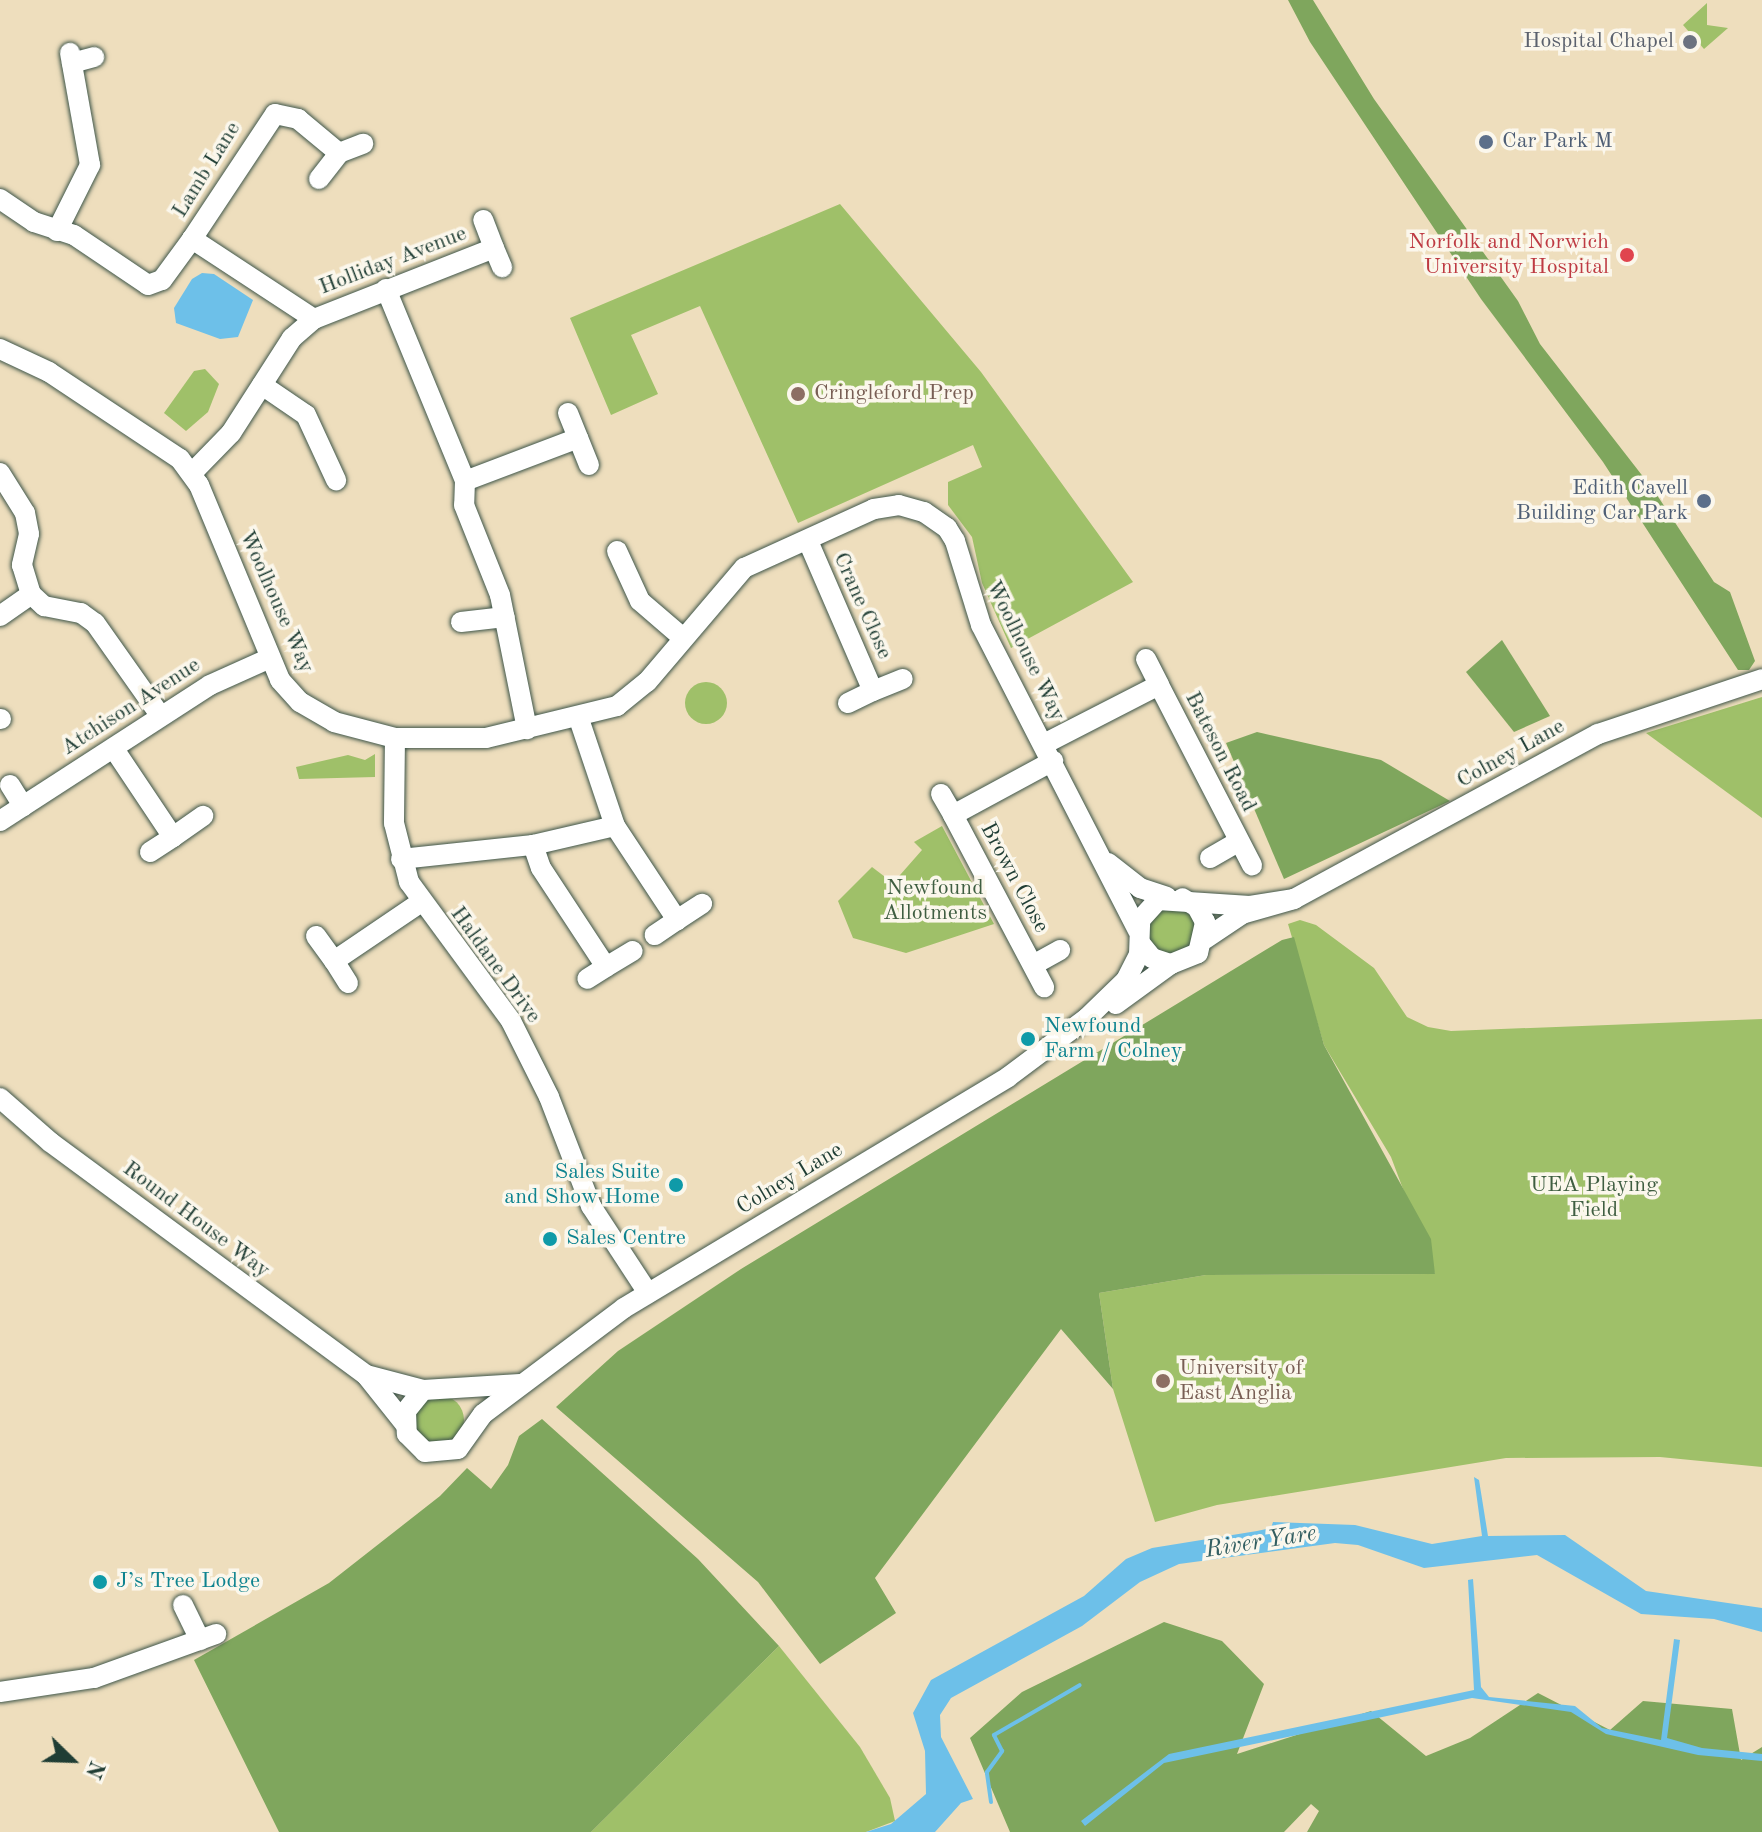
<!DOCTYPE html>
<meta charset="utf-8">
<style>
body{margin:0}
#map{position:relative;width:1762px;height:1832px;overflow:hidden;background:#eedebd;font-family:"Old Standard TT",serif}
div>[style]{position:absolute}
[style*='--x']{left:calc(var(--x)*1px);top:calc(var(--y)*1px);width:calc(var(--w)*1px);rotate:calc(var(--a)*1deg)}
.green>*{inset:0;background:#9fc069}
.round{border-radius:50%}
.forest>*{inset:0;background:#7fa65d}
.water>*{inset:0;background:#6dc0e9}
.stream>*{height:4px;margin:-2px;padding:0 2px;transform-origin:2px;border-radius:2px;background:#6dc0e9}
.roads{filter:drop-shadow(0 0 2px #3e5549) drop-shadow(0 0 2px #3e5549)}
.minor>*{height:20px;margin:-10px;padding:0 10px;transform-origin:10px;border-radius:10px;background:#fff}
.dots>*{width:22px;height:22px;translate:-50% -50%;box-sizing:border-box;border:4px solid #fbf7ec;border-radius:50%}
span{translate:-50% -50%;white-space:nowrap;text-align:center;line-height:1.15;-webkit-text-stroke:7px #fbf7ec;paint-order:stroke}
.worship-label{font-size:22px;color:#5b616d}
.right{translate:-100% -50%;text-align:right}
.service-label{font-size:22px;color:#4e5e75}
.left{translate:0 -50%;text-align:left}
.street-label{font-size:22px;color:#1f3d34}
.health-label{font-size:22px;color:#be3a42}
.education-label{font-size:22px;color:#785e54}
.park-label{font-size:22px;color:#3f5e41}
.culture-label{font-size:22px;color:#0d838f}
.water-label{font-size:24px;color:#325e61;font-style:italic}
.north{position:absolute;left:32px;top:1720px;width:80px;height:80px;-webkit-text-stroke:6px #fbf7ec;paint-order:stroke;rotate:113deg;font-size:22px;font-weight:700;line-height:32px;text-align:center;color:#1f3d34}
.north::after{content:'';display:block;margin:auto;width:28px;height:36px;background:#1f3d34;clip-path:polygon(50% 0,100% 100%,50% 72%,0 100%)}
</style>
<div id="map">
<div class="green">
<i style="clip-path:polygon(1707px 3px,1707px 25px,1728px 28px,1704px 49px,1683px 25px)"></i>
<i style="clip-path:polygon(840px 204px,981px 372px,1133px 582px,1011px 648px,982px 583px,972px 537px,948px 505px,948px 482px,982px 467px,973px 445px,798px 523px,700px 306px,631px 335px,658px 394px,611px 415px,570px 318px)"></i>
<i style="clip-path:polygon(205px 369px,219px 384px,208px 412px,186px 431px,164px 413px,194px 371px)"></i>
<i class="round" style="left:685px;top:682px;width:42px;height:42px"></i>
<i style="clip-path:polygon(1762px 697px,1762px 818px,1646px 733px)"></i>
<i style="clip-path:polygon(375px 754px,375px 777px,299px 779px,296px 767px,348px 755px,365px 760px)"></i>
<i style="clip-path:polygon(942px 826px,994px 924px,906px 953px,853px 938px,838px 901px,872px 867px,893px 883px,922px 850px,914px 842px)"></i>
<i class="round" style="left:1148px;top:907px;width:48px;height:48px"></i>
<i style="clip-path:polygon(1300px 920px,1316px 925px,1374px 968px,1407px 1017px,1428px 1027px,1451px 1031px,1762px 1019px,1762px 1467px,1660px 1457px,1506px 1458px,1217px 1505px,1155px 1522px,1113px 1389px,1099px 1293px,1206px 1275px,1435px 1274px,1391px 1157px,1324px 1045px,1288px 924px)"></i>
<i class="round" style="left:414px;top:1395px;width:50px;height:50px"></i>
<i style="clip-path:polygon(779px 1646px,860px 1747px,890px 1798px,895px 1821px,866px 1832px,591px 1832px)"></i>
</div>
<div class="forest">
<i style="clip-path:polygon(1288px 0,1313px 0,1374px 99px,1518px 301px,1540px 344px,1655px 492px,1714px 582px,1730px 592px,1755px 661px,1749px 670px,1738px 670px,1603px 462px,1481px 299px,1310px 42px)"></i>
<i style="clip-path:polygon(1502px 640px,1550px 716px,1514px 732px,1466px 672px)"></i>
<i style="clip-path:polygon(1257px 732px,1381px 760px,1450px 801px,1284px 879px,1226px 743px)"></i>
<i style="clip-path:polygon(1294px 937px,1324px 1045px,1431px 1239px,1435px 1274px,1206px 1275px,1099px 1293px,1113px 1389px,1061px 1329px,875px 1578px,896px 1613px,820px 1664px,758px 1582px,556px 1407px,618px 1351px,741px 1269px,1282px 940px)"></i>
<i style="clip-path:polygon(542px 1419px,698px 1559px,779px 1646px,591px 1832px,279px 1832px,194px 1660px,329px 1583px,440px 1496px,467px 1468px,491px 1489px,508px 1465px,519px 1436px)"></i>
<i style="clip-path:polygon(1164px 1622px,1222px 1641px,1264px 1684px,1237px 1754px,1371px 1711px,1426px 1756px,1470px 1738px,1538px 1693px,1610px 1730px,1643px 1701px,1732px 1709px,1741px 1760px,1762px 1747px,1762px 1832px,1307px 1832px,1319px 1811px,1311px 1804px,1284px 1832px,1010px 1832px,970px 1738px,1022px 1692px)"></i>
</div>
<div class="water">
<i style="clip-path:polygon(202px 273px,214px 274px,253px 300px,238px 337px,220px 339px,176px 323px,174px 308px,192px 279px)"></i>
<i style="clip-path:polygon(1474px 1477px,1479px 1480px,1488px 1536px,1565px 1535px,1646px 1591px,1762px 1608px,1762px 1632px,1714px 1619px,1641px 1614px,1537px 1555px,1424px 1568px,1358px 1545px,1335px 1543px,1179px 1564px,1140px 1582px,1082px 1626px,951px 1698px,940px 1715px,941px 1737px,973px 1799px,961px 1803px,935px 1832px,866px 1832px,891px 1824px,926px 1794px,925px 1751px,913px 1713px,931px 1680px,1084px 1596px,1126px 1559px,1152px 1548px,1257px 1531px,1271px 1528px,1273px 1522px,1355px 1525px,1432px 1544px,1482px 1536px)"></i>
<i style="clip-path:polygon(1473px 1579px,1481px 1687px,1489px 1697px,1575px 1706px,1602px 1728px,1661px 1740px,1674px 1639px,1680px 1640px,1667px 1738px,1702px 1748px,1762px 1754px,1762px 1761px,1698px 1755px,1606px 1734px,1571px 1712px,1472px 1698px,1164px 1763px,1085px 1826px,1081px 1821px,1169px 1754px,1474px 1690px,1468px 1580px)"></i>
</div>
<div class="stream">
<i style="--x:991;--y:1802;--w:30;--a:-98"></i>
<i style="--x:987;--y:1772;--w:26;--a:-54"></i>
<i style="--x:1002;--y:1751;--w:18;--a:-117"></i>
<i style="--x:994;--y:1735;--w:99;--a:-30.2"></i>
</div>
<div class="roads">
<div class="minor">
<i style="--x:72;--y:63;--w:23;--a:-15"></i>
<i style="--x:319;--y:179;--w:33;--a:-52"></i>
<i style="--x:0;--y:199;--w:41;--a:34.1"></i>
<i style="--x:34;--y:222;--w:42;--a:18"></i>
<i style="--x:74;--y:235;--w:89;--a:34"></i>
<i style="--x:148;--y:285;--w:15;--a:-20"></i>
<i style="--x:162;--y:280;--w:51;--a:-53.8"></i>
<i style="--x:57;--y:231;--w:74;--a:-63.4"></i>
<i style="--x:90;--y:165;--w:114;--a:-100.1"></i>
<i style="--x:494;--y:248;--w:21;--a:67"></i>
<i style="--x:386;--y:289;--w:208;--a:67.6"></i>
<i style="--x:465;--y:481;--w:24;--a:92"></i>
<i style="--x:464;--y:505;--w:97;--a:68.2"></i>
<i style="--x:500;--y:595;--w:137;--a:78.6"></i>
<i style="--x:314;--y:319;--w:146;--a:-146.7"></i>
<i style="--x:192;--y:239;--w:150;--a:-56.4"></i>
<i style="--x:275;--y:114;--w:24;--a:12"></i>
<i style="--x:298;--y:119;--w:53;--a:39.7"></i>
<i style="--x:339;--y:153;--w:26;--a:-21"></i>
<i style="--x:0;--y:349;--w:54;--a:25.1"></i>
<i style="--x:49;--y:372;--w:157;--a:33.6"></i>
<i style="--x:180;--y:459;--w:32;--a:54"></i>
<i style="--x:199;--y:485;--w:211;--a:67.4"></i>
<i style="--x:280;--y:680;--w:30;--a:48"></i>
<i style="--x:300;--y:702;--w:39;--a:30"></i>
<i style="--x:334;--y:722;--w:63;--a:14.7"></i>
<i style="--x:395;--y:738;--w:91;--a:0"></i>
<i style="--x:486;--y:738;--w:135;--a:-13.7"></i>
<i style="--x:617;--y:706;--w:38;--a:-39"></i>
<i style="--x:647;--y:682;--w:150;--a:-49.6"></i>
<i style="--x:744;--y:568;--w:143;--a:-24.4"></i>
<i style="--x:874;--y:509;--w:25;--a:-9"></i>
<i style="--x:899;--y:505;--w:26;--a:16"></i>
<i style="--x:924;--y:512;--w:28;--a:35"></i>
<i style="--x:947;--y:528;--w:15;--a:58"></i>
<i style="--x:955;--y:541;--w:88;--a:72.8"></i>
<i style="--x:981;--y:625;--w:343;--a:62.8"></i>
<i style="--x:262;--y:385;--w:53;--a:34.3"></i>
<i style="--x:306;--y:415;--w:72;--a:65.2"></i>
<i style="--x:568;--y:413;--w:56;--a:68"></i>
<i style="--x:193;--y:472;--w:54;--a:-45.7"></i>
<i style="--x:231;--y:433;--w:113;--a:-57.3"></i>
<i style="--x:292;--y:338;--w:29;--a:-41"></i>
<i style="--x:314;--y:319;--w:193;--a:-21.5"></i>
<i style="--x:494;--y:248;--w:30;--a:-111"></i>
<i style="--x:0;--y:473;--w:47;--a:58"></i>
<i style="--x:25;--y:513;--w:21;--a:79"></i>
<i style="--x:29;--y:534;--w:32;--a:103"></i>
<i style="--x:22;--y:565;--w:30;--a:73"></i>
<i style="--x:31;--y:594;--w:18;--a:43"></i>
<i style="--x:44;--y:606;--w:38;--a:11"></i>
<i style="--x:81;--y:613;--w:17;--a:36"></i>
<i style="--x:95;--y:623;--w:113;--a:54.8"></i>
<i style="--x:465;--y:481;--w:121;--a:-20.8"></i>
<i style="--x:808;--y:541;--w:163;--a:66.6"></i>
<i style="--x:873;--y:691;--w:32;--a:-22"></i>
<i style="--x:617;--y:551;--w:55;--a:65.3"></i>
<i style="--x:640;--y:601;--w:57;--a:40.7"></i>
<i style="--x:0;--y:616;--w:38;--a:-35"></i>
<i style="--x:461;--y:622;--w:44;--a:-6.5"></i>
<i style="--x:1146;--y:659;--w:29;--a:63"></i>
<i style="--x:848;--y:703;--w:28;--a:-26"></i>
<i style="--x:0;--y:719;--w:1;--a:0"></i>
<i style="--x:395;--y:738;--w:85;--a:90.7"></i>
<i style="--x:394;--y:823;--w:61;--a:75.7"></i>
<i style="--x:409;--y:882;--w:172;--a:53.7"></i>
<i style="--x:511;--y:1021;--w:85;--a:63.4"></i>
<i style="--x:549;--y:1097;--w:117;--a:68.9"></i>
<i style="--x:591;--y:1206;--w:104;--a:56.8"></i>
<i style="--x:1044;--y:744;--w:129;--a:-27.2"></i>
<i style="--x:1159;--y:685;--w:203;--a:62.7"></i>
<i style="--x:114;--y:749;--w:106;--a:56.2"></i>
<i style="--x:173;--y:837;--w:37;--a:-35"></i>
<i style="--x:10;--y:785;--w:25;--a:58"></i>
<i style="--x:941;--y:794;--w:24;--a:60"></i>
<i style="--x:953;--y:815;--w:114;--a:-28.4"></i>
<i style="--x:953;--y:815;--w:195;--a:62.1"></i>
<i style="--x:0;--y:821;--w:250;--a:-32.9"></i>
<i style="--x:210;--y:685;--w:66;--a:-24.2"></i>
<i style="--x:615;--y:826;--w:113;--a:56.6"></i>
<i style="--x:677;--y:920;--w:27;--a:146"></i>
<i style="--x:533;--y:845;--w:24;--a:71"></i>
<i style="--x:541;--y:868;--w:118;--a:56.7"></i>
<i style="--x:606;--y:967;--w:22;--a:148"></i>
<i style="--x:150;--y:852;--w:27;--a:-33"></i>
<i style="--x:1210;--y:858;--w:32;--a:-30"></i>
<i style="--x:401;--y:859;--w:133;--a:-6.1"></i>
<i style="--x:533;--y:845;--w:84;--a:-13"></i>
<i style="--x:615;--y:826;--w:113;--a:-108.6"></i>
<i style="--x:1108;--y:863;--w:41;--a:38"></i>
<i style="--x:1140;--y:888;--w:28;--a:18"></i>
<i style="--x:677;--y:920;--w:30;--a:-33"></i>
<i style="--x:316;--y:936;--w:31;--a:54"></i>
<i style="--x:1205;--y:939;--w:45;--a:-34"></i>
<i style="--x:1242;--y:914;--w:54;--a:-16.1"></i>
<i style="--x:1294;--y:899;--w:346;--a:-28.5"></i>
<i style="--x:1598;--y:734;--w:173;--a:-18.5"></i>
<i style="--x:1140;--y:943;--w:19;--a:51"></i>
<i style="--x:1152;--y:958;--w:20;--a:18"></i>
<i style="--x:1171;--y:964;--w:29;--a:-22"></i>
<i style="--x:1198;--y:953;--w:32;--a:-77"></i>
<i style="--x:1205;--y:922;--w:17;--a:-118"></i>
<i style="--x:1197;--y:907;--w:17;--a:-149"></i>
<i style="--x:1033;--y:965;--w:31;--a:-29"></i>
<i style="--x:606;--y:967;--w:31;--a:-31"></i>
<i style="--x:348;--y:983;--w:26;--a:-122"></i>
<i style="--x:334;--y:961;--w:105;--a:-34.1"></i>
<i style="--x:1116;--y:1004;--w:68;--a:-36"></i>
<i style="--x:0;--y:1098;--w:67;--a:41.3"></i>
<i style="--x:50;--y:1142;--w:393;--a:36.4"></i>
<i style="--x:366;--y:1375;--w:63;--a:51.5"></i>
<i style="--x:366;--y:1375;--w:59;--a:14.7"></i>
<i style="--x:520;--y:1384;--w:97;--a:176.5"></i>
<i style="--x:423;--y:1390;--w:27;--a:129"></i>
<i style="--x:406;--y:1411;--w:23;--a:88"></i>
<i style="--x:407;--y:1434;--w:25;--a:45"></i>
<i style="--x:425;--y:1452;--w:33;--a:-5"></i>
<i style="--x:458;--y:1449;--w:43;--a:-54.5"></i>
<i style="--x:483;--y:1414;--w:176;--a:-36.9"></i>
<i style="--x:624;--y:1308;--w:448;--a:-31"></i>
<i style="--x:1008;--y:1077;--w:99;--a:-36.8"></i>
<i style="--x:1087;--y:1018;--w:54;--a:-44.3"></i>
<i style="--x:1126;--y:980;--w:28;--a:-63"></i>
<i style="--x:1139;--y:955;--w:35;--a:-88"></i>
<i style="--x:1140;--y:920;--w:27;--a:-48"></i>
<i style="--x:1158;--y:900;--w:92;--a:3.7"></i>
<i style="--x:1250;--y:906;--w:45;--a:-9"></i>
<i style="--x:183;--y:1605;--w:39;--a:64"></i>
<i style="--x:0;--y:1692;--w:95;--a:-8.5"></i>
<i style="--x:94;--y:1678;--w:130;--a:-19.8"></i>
</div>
</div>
<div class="dots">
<i style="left:1690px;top:42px;background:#6b7280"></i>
<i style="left:1486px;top:142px;background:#5c6f8a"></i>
<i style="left:1627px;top:255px;background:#e0444e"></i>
<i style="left:798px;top:394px;background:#8d6e63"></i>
<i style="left:1704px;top:501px;background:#5c6f8a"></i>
<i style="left:1028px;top:1039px;background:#0f9aa8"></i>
<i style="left:676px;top:1185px;background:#0f9aa8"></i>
<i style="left:550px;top:1239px;background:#0f9aa8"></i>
<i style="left:1163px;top:1381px;background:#8d6e63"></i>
<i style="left:100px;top:1582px;background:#0f9aa8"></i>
</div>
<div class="worship-label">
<span class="right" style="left:1674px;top:42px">Hospital Chapel</span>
</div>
<div class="service-label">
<span class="left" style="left:1502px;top:142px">Car Park M</span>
<span class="right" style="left:1688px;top:501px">Edith Cavell<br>Building Car Park</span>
</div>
<div class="street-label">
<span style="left:207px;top:170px;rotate:-58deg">Lamb Lane</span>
<span style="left:393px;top:261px;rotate:-21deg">Holliday Avenue</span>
<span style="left:276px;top:602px;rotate:66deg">Woolhouse Way</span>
<span style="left:862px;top:606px;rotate:66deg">Crane Close</span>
<span style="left:1025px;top:651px;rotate:64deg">Woolhouse Way</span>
<span style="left:131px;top:707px;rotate:-33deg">Atchison Avenue</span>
<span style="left:1220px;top:752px;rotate:63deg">Bateson Road</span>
<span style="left:1511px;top:754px;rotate:-29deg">Colney Lane</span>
<span style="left:1014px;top:878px;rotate:62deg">Brown Close</span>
<span style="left:495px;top:965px;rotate:54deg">Haldane Drive</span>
<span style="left:790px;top:1179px;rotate:-31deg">Colney Lane</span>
<span style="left:196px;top:1220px;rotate:37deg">Round House Way</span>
</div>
<div class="health-label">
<span class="right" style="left:1609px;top:255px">Norfolk and Norwich<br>University Hospital</span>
</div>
<div class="education-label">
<span class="left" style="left:814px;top:394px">Cringleford Prep</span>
<span class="left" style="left:1179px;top:1381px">University of<br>East Anglia</span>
</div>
<div class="park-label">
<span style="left:935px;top:901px">Newfound<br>Allotments</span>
<span style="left:1594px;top:1198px">UEA Playing<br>Field</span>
</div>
<div class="culture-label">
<span class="left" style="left:1044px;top:1039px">Newfound<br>Farm / Colney</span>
<span class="right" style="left:660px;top:1185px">Sales Suite<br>and Show Home</span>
<span class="left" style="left:566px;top:1239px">Sales Centre</span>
<span class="left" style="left:116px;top:1582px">J’s Tree Lodge</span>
</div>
<div class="water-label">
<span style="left:1261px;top:1543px;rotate:-9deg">River Yare</span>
</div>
<div class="north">N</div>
</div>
